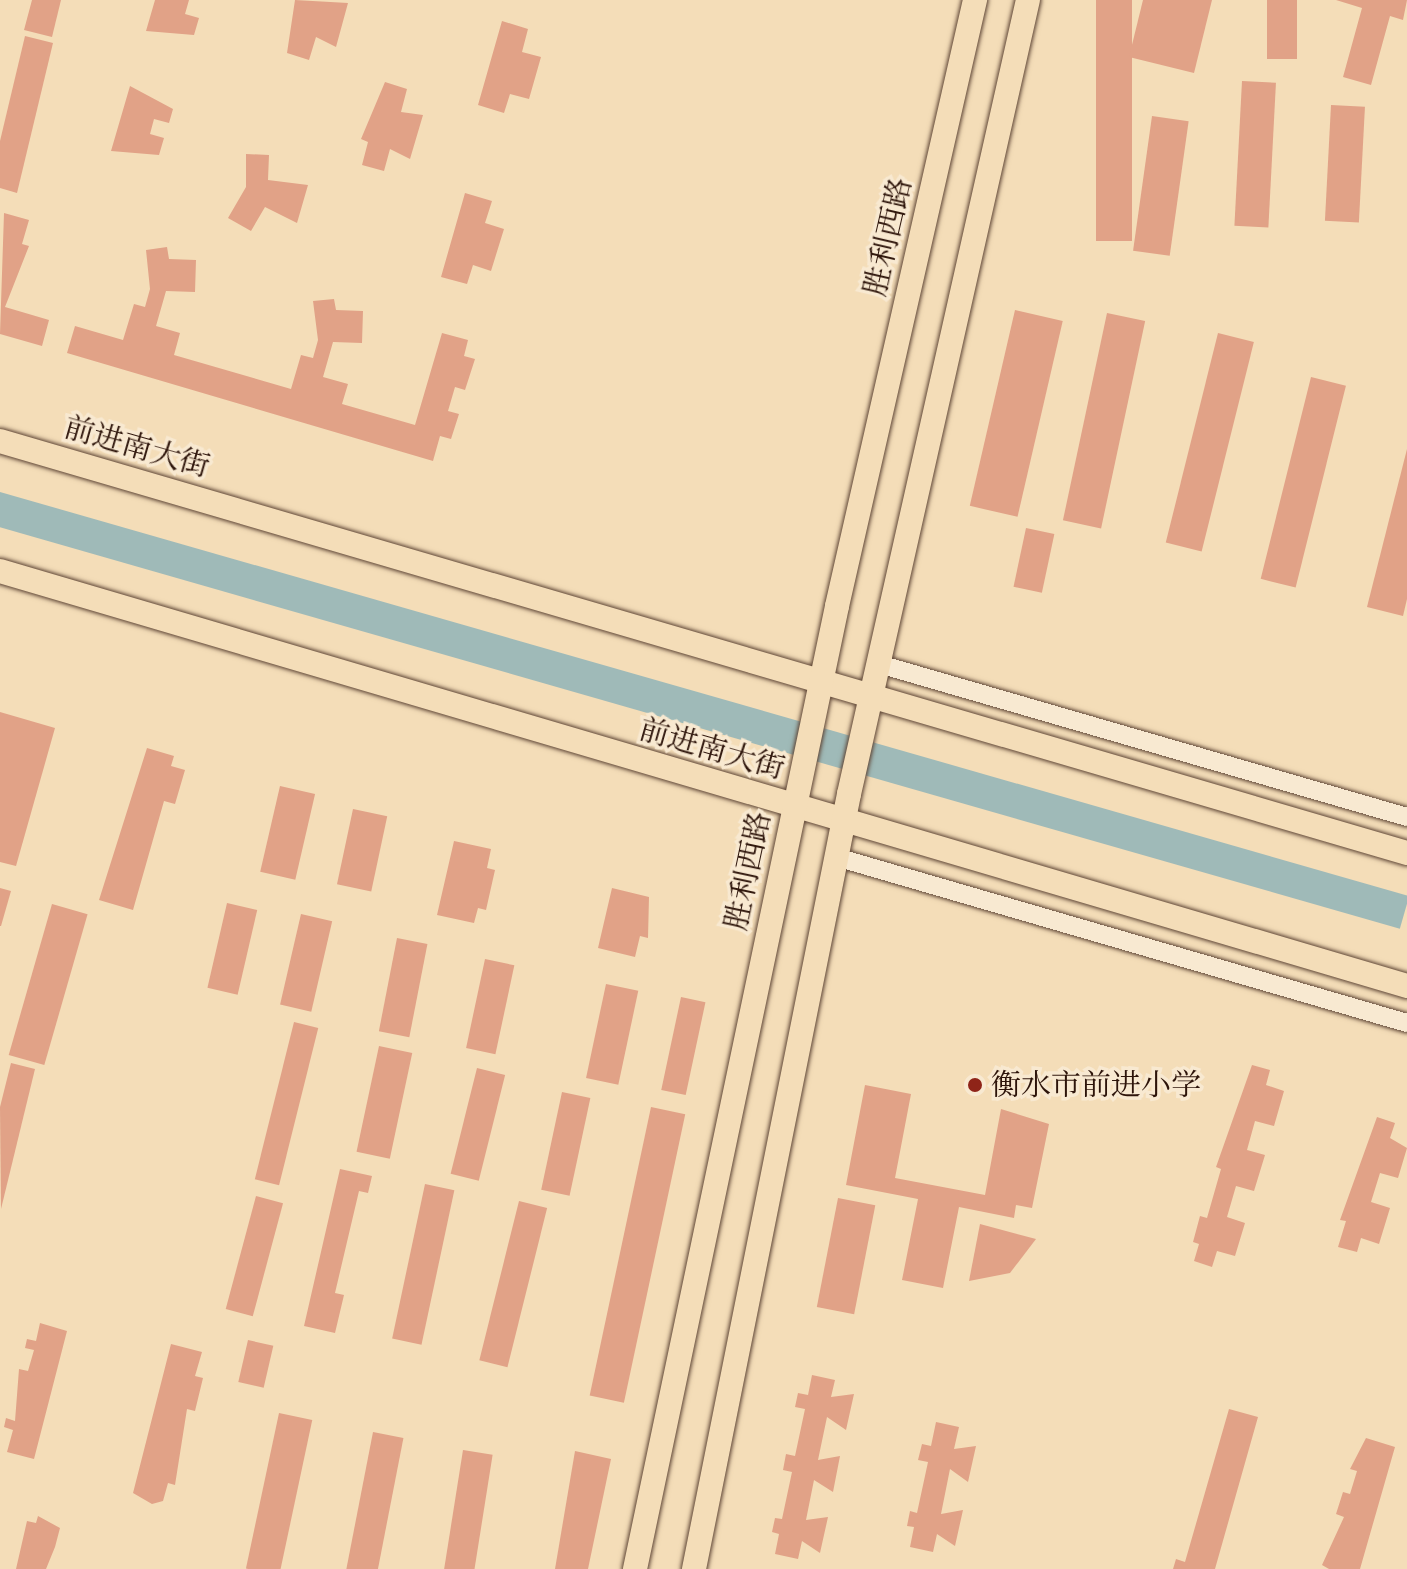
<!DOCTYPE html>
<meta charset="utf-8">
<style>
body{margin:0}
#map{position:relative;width:1407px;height:1569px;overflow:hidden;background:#f4ddb8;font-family:"EB Garamond","Noto Serif SC",serif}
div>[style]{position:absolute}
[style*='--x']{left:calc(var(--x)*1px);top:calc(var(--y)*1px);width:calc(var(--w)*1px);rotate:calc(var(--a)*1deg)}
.water>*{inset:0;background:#9fbab8;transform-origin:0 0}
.building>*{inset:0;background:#e1a287;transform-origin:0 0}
.roads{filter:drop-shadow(0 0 2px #5f4636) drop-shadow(0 0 2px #5f4636)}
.minor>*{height:18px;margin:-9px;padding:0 9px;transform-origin:9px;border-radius:9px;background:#f8e9d1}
.major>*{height:24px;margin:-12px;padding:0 12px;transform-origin:12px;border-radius:12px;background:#f4ddb8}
.dots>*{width:22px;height:22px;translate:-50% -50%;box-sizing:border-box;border:4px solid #f8e9d1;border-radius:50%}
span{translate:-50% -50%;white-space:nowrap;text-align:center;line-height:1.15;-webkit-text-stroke:7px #f8e9d1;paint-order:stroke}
.street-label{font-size:30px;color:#2d140a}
.poi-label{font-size:30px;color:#2d140a}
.left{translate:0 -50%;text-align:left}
</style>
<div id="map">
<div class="water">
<i style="left:0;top:492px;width:1466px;height:34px;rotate:16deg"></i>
</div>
<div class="building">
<i style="clip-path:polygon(32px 0,61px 0,52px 37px,24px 30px)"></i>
<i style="clip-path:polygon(155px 0,189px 0,185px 14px,199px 18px,194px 35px,146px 31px)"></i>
<i style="clip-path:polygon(295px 0,348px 3px,336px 47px,316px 37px,309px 60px,287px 53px)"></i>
<i style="left:1096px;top:0;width:36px;height:241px"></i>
<i style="clip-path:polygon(1143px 0,1212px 0,1194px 73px,1129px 57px)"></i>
<i style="left:1267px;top:0;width:30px;height:59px"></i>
<i style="clip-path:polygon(1336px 0,1407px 0,1403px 20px,1390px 16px,1371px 85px,1343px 77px,1362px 8px)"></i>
<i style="clip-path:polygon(502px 21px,528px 29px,522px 52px,541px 57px,529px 99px,510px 94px,504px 113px,478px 105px)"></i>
<i style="clip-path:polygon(25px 36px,53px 43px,17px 193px,0 188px,0 141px)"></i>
<i style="left:1242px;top:81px;width:34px;height:145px;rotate:3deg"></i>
<i style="clip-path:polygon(385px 82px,407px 89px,401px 112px,423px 115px,410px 159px,390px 149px,384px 171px,362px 165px,368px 142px,361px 139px)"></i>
<i style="clip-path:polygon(130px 86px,173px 109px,169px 123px,154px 119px,150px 134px,164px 138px,159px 155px,111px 151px)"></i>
<i style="left:1331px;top:105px;width:34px;height:116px;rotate:3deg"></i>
<i style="left:1152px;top:116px;width:37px;height:136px;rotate:8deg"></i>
<i style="clip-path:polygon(246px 154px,269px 155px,268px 180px,308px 185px,297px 223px,265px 207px,251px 231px,228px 218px,246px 187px)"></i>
<i style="clip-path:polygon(465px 193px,492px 201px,485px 223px,504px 229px,491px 271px,473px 265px,467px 284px,441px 277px)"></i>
<i style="clip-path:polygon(4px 213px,29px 220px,22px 244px,29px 246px,5px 307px,49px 320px,42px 346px,0 334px)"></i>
<i style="clip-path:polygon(167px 247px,169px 259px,196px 260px,195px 292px,166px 291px,156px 326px,180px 333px,174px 355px,291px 389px,301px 355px,313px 358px,318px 340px,313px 301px,334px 299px,336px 310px,363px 311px,362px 343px,333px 342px,323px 377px,348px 384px,342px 404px,415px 425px,442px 333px,468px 340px,464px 356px,475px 359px,465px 390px,455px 387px,448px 411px,459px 414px,451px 439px,440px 436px,433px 461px,67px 353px,75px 326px,123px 340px,134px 304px,145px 307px,150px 289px,146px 250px)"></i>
<i style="left:1015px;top:310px;width:49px;height:201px;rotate:13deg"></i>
<i style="left:1107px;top:313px;width:39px;height:212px;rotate:12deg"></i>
<i style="left:1218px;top:333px;width:37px;height:216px;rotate:14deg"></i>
<i style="left:1311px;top:377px;width:36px;height:208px;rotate:14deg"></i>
<i style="clip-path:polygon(1407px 449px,1407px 599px,1403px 616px,1367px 607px)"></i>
<i style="left:1026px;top:528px;width:29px;height:60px;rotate:12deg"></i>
<i style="clip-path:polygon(0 712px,55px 728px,16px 866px,0 862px)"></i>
<i style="clip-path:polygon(147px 748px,174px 756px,171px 766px,185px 770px,175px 804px,164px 801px,133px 910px,99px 900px)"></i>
<i style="left:280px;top:786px;width:36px;height:88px;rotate:13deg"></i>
<i style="left:353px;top:809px;width:35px;height:77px;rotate:12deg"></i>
<i style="clip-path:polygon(454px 841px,491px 849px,487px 868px,495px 870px,486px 910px,478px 908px,474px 923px,437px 915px)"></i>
<i style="clip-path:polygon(0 888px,11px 891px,1px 926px,0 926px)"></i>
<i style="clip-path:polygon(612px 888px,649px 897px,648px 938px,640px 936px,635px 957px,598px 948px)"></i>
<i style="left:227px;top:903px;width:31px;height:87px;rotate:13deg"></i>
<i style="left:52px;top:904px;width:37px;height:157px;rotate:16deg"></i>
<i style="left:301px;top:914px;width:32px;height:93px;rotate:13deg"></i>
<i style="left:397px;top:938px;width:31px;height:95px;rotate:11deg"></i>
<i style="left:485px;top:959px;width:30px;height:91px;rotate:12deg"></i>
<i style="left:606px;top:984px;width:33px;height:96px;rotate:12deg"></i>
<i style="left:681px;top:997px;width:25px;height:95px;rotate:12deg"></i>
<i style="left:294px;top:1022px;width:25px;height:162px;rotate:14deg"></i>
<i style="left:379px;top:1046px;width:34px;height:108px;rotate:12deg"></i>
<i style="clip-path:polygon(11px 1063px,35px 1069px,1px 1209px,0 1107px)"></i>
<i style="clip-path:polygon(1252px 1065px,1270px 1070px,1266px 1085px,1284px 1091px,1274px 1126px,1255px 1121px,1247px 1150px,1265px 1155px,1254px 1191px,1236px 1186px,1227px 1217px,1245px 1223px,1235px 1256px,1217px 1251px,1212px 1267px,1194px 1261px,1199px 1244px,1193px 1242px,1200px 1216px,1207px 1218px,1221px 1169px,1216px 1167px)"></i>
<i style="left:477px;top:1068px;width:29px;height:109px;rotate:14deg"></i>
<i style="clip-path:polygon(865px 1085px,911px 1094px,895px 1178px,985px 1195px,1001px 1109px,1049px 1124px,1032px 1208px,1016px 1205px,1014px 1218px,959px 1207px,943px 1288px,902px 1280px,918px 1199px,846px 1185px)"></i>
<i style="left:562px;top:1092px;width:29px;height:100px;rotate:12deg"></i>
<i style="left:651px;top:1107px;width:35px;height:295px;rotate:12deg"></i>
<i style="clip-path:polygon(1377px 1117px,1395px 1123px,1390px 1138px,1407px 1148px,1398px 1178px,1380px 1173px,1371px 1202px,1390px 1208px,1379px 1244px,1361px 1238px,1357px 1252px,1338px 1247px,1346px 1221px,1340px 1220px)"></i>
<i style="clip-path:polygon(340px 1169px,372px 1176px,368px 1193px,359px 1191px,335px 1293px,344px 1295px,335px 1333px,304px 1326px)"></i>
<i style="left:425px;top:1184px;width:30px;height:158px;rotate:12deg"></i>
<i style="left:256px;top:1196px;width:28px;height:117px;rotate:15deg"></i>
<i style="left:838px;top:1198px;width:38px;height:111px;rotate:11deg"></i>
<i style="left:519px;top:1201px;width:29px;height:164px;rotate:14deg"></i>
<i style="clip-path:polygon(980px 1224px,1036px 1239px,1010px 1273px,969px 1281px)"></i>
<i style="clip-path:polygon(40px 1323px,67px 1331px,34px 1459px,7px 1452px,13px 1430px,4px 1427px,6px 1418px,15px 1421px,19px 1369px,28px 1371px,34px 1350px,25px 1348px,27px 1339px,36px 1341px)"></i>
<i style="left:248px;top:1340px;width:26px;height:43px;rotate:13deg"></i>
<i style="clip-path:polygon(171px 1344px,202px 1352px,195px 1376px,203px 1378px,195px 1411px,187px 1409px,175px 1485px,168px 1483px,163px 1501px,152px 1504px,133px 1493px)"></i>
<i style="clip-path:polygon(812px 1375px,835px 1380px,831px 1397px,854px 1394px,846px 1430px,827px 1417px,818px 1460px,840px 1456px,833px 1492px,814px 1480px,806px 1520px,828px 1517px,820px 1553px,802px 1541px,798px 1559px,775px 1554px,779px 1534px,772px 1532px,775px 1518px,782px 1519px,792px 1472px,783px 1470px,786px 1454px,795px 1456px,805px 1409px,795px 1407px,798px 1393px,808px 1395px)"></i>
<i style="clip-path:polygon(1229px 1409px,1258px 1417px,1215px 1569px,1173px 1569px,1176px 1559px,1185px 1562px)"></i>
<i style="left:279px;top:1413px;width:34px;height:159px;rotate:12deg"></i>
<i style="clip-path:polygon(936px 1422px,959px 1427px,954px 1449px,976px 1446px,968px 1482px,950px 1469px,941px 1514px,963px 1510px,955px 1546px,937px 1534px,933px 1552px,910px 1547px,914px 1527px,907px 1526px,910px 1511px,917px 1513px,928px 1462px,918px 1460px,922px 1444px,931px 1446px)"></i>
<i style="left:373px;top:1432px;width:31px;height:140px;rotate:11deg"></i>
<i style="clip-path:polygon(1366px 1438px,1395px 1447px,1360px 1569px,1329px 1569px,1322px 1565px,1344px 1517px,1336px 1514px,1343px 1492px,1350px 1494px,1357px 1471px,1350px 1469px)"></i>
<i style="left:463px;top:1450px;width:30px;height:121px;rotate:9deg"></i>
<i style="clip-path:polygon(575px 1451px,611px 1459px,588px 1569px,555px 1569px)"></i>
<i style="clip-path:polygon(38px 1516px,60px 1528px,55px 1547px,46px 1569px,16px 1569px,27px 1521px,36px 1523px)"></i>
</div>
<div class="roads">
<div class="minor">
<i style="--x:879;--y:664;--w:550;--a:16.16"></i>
<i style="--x:836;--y:857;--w:595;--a:16.21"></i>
</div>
<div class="major">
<i style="--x:0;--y:441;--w:1466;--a:16.32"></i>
<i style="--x:0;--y:571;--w:1467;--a:16.43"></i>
<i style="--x:635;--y:1569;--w:984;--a:-78.15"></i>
<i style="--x:837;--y:606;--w:622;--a:-77.17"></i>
<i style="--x:694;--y:1569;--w:790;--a:-78.69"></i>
<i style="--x:849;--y:794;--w:814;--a:-77.3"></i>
</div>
</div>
<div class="dots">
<i style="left:975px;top:1085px;background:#8f2418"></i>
</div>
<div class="street-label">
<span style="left:888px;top:237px;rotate:-77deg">胜利西路</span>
<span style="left:137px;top:447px;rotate:16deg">前进南大街</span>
<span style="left:712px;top:749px;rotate:16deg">前进南大街</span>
<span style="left:748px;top:871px;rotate:-78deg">胜利西路</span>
</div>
<div class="poi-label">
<span class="left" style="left:991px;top:1085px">衡水市前进小学</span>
</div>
</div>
